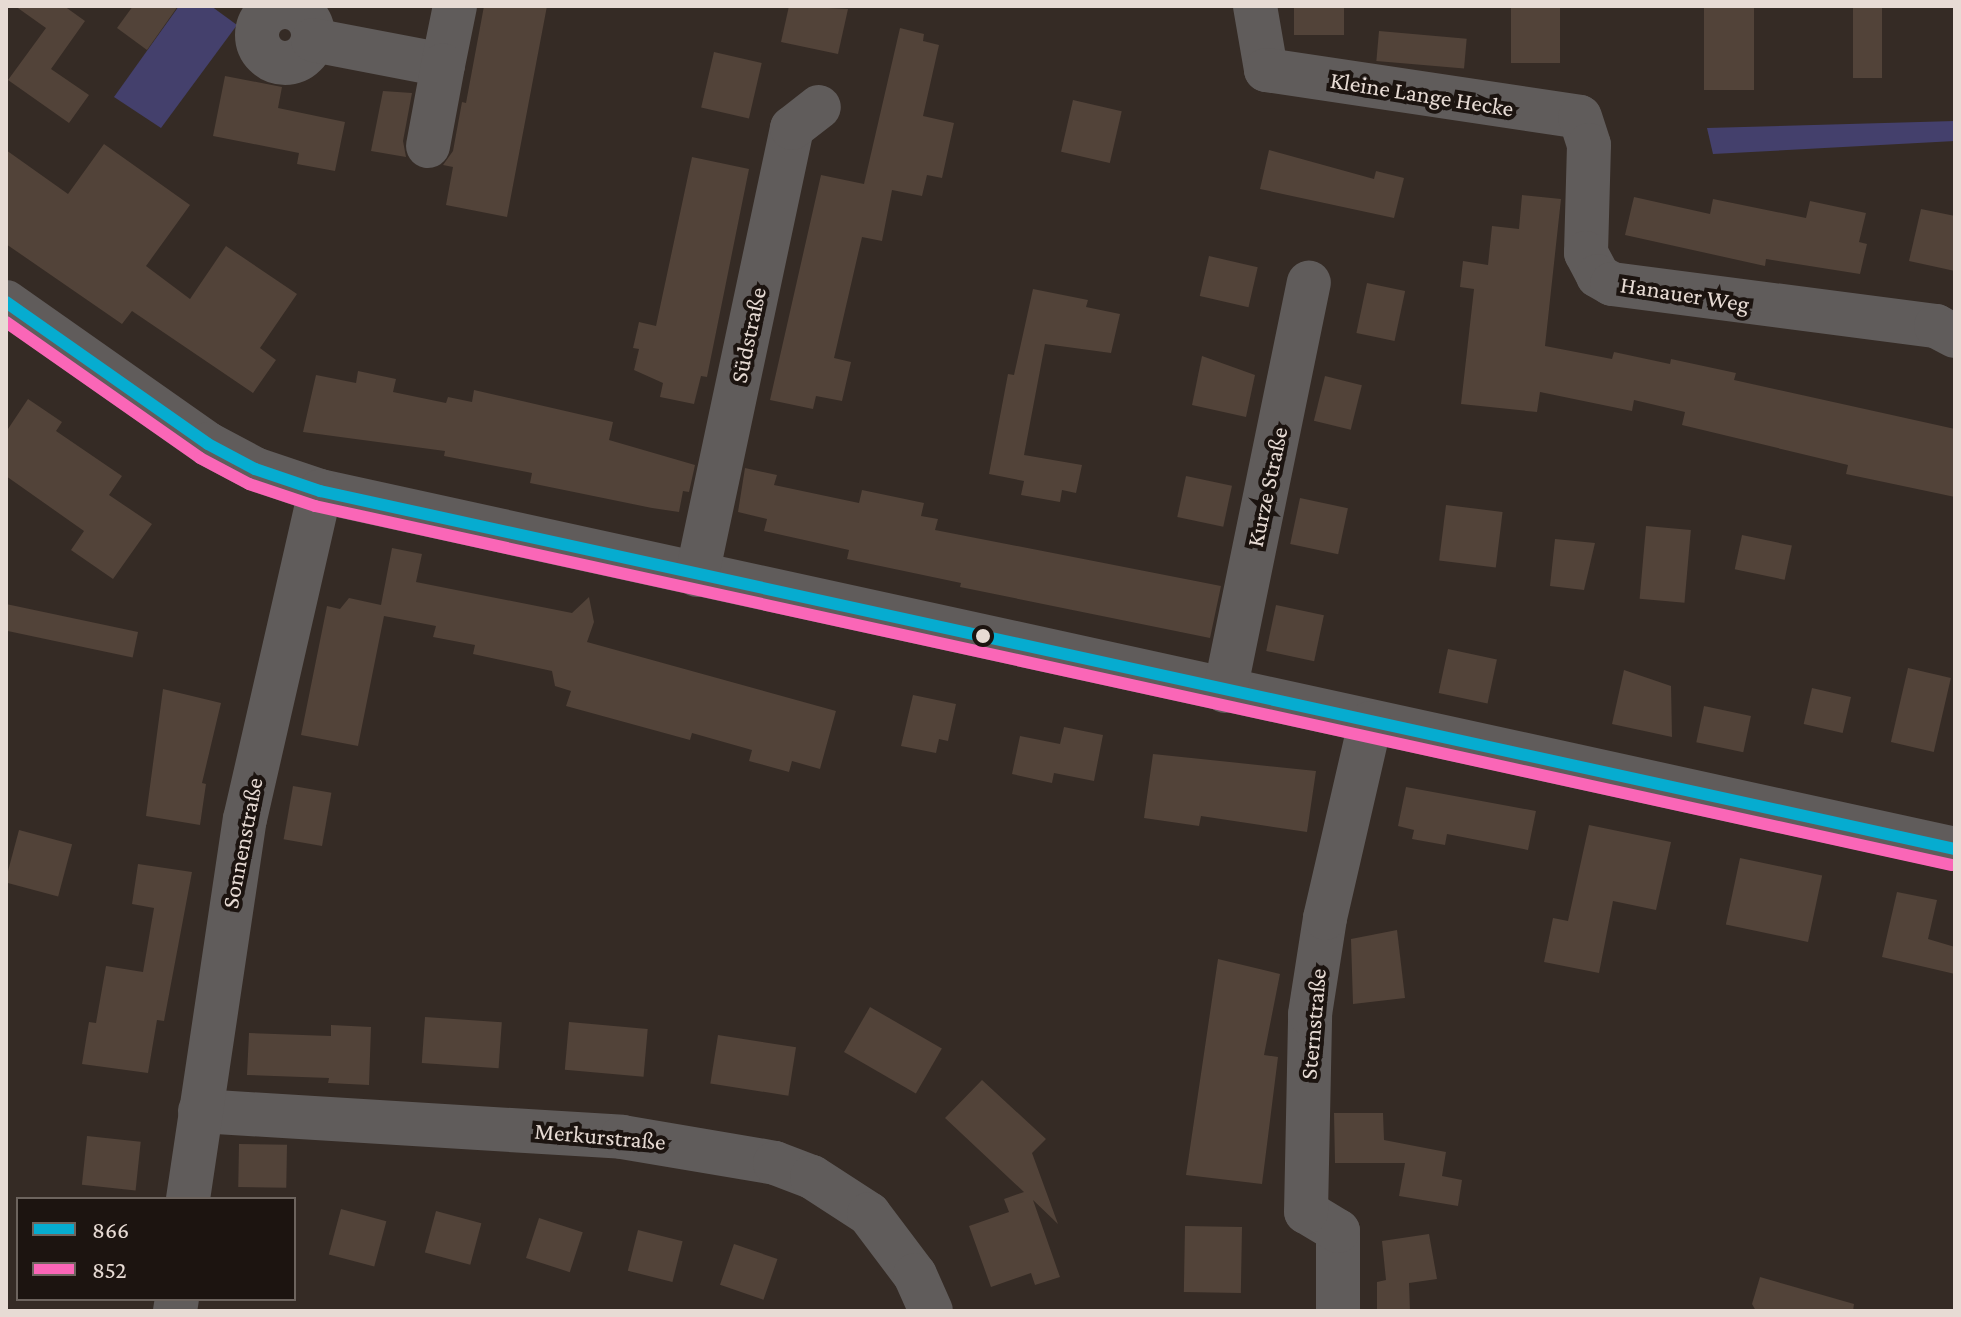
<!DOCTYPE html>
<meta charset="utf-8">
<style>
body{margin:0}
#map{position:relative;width:1961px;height:1317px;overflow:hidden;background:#352b25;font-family:"Crimson Pro",serif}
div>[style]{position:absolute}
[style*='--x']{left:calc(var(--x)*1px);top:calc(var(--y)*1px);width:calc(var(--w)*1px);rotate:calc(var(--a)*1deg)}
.green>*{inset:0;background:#44406c}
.building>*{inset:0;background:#524339;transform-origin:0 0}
.minor>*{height:44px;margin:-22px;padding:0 22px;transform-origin:22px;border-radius:22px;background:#605c5b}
.minor>.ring{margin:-22px;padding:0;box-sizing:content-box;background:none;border:44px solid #605c5b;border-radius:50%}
.bus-1>*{height:12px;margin:-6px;padding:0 6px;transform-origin:6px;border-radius:6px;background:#06acd0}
.bus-2>*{height:12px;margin:-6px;padding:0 6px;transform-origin:6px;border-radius:6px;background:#fa66b7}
.dots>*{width:22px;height:22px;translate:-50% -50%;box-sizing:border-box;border:4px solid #1c1410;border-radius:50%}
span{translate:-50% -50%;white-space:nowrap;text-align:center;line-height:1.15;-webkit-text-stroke:8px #1c1410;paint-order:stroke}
.street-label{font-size:24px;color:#e7dbd4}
.frame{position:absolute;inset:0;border:8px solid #e7dbd4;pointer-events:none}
.legend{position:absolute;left:16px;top:1197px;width:280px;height:104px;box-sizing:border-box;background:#1c1410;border:2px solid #6d645e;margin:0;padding:10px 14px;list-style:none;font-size:24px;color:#e7dbd4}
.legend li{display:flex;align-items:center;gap:16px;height:40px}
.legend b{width:40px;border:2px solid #6d645e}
</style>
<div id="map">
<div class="green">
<i style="clip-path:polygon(179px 6px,211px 6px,237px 25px,161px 128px,114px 97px)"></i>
<i style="clip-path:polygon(1955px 121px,1955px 141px,1713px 154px,1707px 128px)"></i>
</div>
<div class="building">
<i style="clip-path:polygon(15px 6px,64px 6px,85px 21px,51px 69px,89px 95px,69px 123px,8px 80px,46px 28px)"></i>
<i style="clip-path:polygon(133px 6px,178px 6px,147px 50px,117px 28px)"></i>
<i style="clip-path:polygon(484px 6px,547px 6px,507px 217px,446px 205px,453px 167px,443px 165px,453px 151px,462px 102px,466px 103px)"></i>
<i style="clip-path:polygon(789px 6px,848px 9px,838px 54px,781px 42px)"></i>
<i style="left:1294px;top:6px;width:50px;height:29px"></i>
<i style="left:1511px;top:6px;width:49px;height:57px"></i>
<i style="left:1704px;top:6px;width:50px;height:84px"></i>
<i style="left:1853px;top:6px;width:29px;height:72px"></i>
<i style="clip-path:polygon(900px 28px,924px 34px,923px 41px,939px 45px,923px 116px,954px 123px,942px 178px,927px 175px,922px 196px,892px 190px,882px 241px,862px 237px,834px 358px,851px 362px,842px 401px,816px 396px,813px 409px,770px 400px,821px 175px,864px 184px)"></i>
<i style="left:1379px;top:31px;width:88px;height:30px;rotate:5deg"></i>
<i style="left:714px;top:52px;width:49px;height:57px;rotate:13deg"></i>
<i style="clip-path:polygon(225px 76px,282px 87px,278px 108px,345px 122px,335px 171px,297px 164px,299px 153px,213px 136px)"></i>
<i style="clip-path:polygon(383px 91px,412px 93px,403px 141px,406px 157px,371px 151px)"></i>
<i style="left:1073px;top:100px;width:50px;height:53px;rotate:13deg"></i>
<i style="clip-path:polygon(104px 144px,190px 205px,146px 266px,190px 299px,226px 246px,297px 294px,260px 348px,276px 360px,253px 393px,132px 311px,122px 324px,6px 244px,6px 150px,68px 194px)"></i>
<i style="clip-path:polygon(1269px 150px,1374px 179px,1376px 171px,1404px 178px,1394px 218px,1260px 189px)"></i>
<i style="clip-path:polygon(692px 157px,749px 169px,707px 377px,701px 376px,694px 404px,660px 397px,663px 383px,634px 370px,639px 349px,633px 348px,639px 322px,656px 326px)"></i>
<i style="clip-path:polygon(1522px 195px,1561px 199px,1545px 346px,1612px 359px,1614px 352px,1670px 364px,1671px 359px,1736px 373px,1734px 380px,1955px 429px,1955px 497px,1846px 474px,1848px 465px,1682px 425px,1685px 412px,1634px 400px,1632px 411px,1540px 392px,1537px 412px,1461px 404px,1474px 289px,1460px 287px,1463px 261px,1488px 265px,1492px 226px,1519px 229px)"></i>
<i style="clip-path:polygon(1634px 197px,1710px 214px,1713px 199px,1806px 218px,1810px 201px,1866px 213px,1859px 242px,1867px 244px,1860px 274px,1766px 259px,1765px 266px,1625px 235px)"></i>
<i style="clip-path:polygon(1921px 209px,1955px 216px,1955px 271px,1909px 261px)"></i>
<i style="left:1209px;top:256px;width:50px;height:41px;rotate:13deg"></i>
<i style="left:1367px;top:283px;width:39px;height:51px;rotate:12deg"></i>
<i style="clip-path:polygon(1033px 289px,1088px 300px,1086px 307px,1120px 314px,1111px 353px,1045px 344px,1024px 455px,1082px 465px,1076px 493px,1062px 490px,1060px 502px,1021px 495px,1024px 481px,989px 474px,1008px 374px,1014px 375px)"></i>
<i style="clip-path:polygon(1202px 356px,1255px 375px,1246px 417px,1192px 405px)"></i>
<i style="clip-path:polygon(358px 371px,396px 379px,393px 392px,446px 403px,448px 397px,472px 402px,474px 390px,613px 422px,609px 440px,695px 465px,689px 492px,683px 491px,679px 512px,652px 508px,530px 483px,532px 473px,444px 456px,445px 451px,303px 432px,316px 375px,356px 383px)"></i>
<i style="left:1325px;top:376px;width:38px;height:46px;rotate:14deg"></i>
<i style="clip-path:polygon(28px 399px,62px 422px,56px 431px,122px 476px,109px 495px,152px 524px,113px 579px,71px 550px,84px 531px,6px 476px,6px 432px)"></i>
<i style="clip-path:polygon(745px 468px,777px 475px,774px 485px,859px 503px,862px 490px,924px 503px,921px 516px,938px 519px,935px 530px,1221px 586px,1210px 638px,960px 587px,961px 583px,847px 559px,849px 550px,764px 531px,767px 519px,738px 512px)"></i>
<i style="left:1186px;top:476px;width:47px;height:42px;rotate:12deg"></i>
<i style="left:1300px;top:498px;width:49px;height:47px;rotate:12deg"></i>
<i style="left:1446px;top:505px;width:57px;height:56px;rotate:7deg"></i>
<i style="left:1646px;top:526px;width:45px;height:73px;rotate:5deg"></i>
<i style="left:1742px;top:535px;width:51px;height:35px;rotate:12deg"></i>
<i style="clip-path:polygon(1555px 539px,1595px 543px,1584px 590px,1550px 586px)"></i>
<i style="clip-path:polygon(392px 548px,422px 554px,416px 582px,572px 613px,589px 597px,594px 622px,587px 642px,836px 711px,820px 769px,792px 761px,789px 772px,749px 761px,752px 750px,692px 733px,690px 740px,566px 706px,571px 691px,555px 686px,552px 671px,473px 654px,475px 645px,433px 637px,436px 626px,384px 616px,358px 746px,301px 735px,327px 606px,340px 609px,349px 598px,381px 605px)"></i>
<i style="left:6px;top:604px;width:135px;height:26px;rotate:12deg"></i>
<i style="left:1276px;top:605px;width:49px;height:47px;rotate:12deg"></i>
<i style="left:1448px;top:649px;width:50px;height:45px;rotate:12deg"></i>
<i style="left:1908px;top:668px;width:44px;height:76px;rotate:13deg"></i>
<i style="clip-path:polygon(1624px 670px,1671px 686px,1672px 737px,1612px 724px)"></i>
<i style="left:1812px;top:688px;width:40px;height:37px;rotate:13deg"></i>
<i style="clip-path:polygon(163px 689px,221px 703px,202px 783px,206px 784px,200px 825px,146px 816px)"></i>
<i style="clip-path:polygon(913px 695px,956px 704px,948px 741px,939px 739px,936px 753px,901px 746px)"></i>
<i style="left:1704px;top:706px;width:48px;height:37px;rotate:12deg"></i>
<i style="clip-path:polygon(1064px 727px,1103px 735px,1094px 781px,1054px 773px,1052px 783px,1012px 774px,1020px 736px,1060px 744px)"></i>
<i style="clip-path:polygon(1153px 754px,1316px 771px,1307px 832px,1201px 816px,1199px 826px,1144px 818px)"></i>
<i style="left:293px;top:786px;width:39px;height:54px;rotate:10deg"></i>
<i style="clip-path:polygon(1406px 787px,1536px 811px,1528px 850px,1447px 834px,1445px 845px,1412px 839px,1414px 830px,1398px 826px)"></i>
<i style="clip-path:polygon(1589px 825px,1671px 842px,1656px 910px,1613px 901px,1599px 973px,1544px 962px,1553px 918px,1568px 921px)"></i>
<i style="left:19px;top:830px;width:55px;height:54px;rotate:15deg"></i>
<i style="left:1740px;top:858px;width:84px;height:68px;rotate:12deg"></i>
<i style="clip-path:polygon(138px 864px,192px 872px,164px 1021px,157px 1020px,148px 1073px,82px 1064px,89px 1022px,96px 1023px,106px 966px,143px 972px,154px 908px,132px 904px)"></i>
<i style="clip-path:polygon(1897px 892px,1937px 900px,1928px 939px,1955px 947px,1955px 974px,1882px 957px)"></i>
<i style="clip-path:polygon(1397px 930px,1405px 998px,1353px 1004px,1351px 939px)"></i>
<i style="clip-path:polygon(1218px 959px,1280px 974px,1264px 1055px,1278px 1057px,1262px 1184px,1186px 1175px)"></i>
<i style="left:870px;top:1007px;width:83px;height:52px;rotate:30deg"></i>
<i style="left:425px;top:1017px;width:77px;height:46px;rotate:4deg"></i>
<i style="left:569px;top:1022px;width:79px;height:48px;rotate:5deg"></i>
<i style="clip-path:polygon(331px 1025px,371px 1027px,369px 1085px,328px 1083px,329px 1078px,247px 1075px,249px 1033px,331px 1036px)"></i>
<i style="left:718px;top:1035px;width:79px;height:49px;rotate:9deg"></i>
<i style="clip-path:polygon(982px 1080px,1046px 1139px,1032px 1153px,1058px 1224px,1033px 1200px,1060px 1277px,1035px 1285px,1031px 1273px,991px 1287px,969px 1226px,1009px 1212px,1004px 1199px,1024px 1192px,945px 1118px)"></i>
<i style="clip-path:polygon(1334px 1113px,1383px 1113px,1384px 1140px,1446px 1152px,1442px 1176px,1462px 1180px,1458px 1206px,1399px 1196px,1405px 1163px,1335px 1163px)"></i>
<i style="left:87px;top:1136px;width:54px;height:49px;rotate:6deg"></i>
<i style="left:239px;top:1144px;width:48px;height:43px;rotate:1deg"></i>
<i style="left:341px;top:1209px;width:47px;height:47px;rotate:15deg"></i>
<i style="left:436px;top:1211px;width:47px;height:43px;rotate:15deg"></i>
<i style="left:539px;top:1218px;width:46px;height:42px;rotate:18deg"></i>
<i style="left:1185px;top:1226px;width:57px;height:66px;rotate:1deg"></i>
<i style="left:638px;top:1230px;width:46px;height:42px;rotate:14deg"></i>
<i style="clip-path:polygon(1429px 1234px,1437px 1279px,1409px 1283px,1410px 1311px,1377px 1311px,1377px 1282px,1386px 1280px,1382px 1241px)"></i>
<i style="left:734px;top:1244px;width:46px;height:43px;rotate:19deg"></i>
<i style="clip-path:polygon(1760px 1277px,1854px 1304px,1853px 1311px,1756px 1311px,1752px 1304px)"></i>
</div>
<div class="minor">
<i style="--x:1255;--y:6;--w:65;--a:80.2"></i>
<i style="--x:1266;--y:70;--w:317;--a:8.5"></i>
<i style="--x:1580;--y:117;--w:29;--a:72"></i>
<i style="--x:1589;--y:145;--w:108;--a:91.6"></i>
<i style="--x:1586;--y:253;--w:26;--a:62"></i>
<i style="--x:1598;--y:276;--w:16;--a:30"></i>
<i style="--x:1612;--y:284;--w:327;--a:7.4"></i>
<i style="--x:1936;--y:326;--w:21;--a:28"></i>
<i class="ring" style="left:257px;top:7px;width:12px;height:12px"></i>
<i style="--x:313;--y:40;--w:132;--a:10.9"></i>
<i style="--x:443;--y:65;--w:60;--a:-78.5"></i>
<i style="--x:428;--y:146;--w:82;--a:-79.5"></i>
<i style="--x:6;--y:302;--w:247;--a:35.1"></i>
<i style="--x:208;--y:444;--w:53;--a:28"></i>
<i style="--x:255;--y:469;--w:69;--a:18.7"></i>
<i style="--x:320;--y:491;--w:1674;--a:12.35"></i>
<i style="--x:697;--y:575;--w:457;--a:-78"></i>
<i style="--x:792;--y:128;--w:34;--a:-38"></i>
<i style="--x:1225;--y:691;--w:417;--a:-78.4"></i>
<i style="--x:200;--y:1111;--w:423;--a:3.5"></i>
<i style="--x:622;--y:1137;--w:155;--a:9.6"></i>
<i style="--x:775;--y:1163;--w:40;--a:21"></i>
<i style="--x:812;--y:1177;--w:68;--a:33"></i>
<i style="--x:869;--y:1214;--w:76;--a:53"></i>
<i style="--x:915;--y:1275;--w:39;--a:66"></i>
<i style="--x:188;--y:1199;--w:384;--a:-81.5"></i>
<i style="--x:245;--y:819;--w:336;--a:-77.1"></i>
<i style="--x:175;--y:1311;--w:12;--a:-81"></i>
<i style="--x:1338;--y:1311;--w:80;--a:-90"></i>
<i style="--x:1338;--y:1231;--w:37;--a:-149"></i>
<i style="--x:1306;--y:1212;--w:198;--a:-88.8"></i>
<i style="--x:1310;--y:1014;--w:97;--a:-81.1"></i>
<i style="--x:1325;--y:918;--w:200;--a:-77"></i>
</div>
<div class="bus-1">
<i style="--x:6;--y:302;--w:247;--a:35.1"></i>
<i style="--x:208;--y:444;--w:53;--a:28"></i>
<i style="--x:255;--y:469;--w:69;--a:18.7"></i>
<i style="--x:320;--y:491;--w:1674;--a:12.35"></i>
</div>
<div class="bus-2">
<i style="--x:6;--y:322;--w:237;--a:35"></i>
<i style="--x:200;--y:458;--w:55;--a:28"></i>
<i style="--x:249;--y:484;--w:70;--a:18.4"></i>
<i style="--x:315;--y:506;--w:1676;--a:12.37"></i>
</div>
<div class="dots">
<i style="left:983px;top:636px;background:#e7dbd4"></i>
</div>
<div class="street-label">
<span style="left:1422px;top:94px;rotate:9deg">Kleine Lange Hecke</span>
<span style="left:1685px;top:294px;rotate:9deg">Hanauer Weg</span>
<span style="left:748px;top:335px;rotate:-78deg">Südstraße</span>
<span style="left:1267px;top:487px;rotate:-78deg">Kurze Straße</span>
<span style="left:242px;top:843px;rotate:-79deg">Sonnenstraße</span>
<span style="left:1313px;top:1024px;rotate:-85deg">Sternstraße</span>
<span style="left:600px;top:1136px;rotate:5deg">Merkurstraße</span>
</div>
<div class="frame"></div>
<ul class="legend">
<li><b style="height:10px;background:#06acd0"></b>866</li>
<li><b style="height:10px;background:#fa66b7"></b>852</li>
</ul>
</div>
